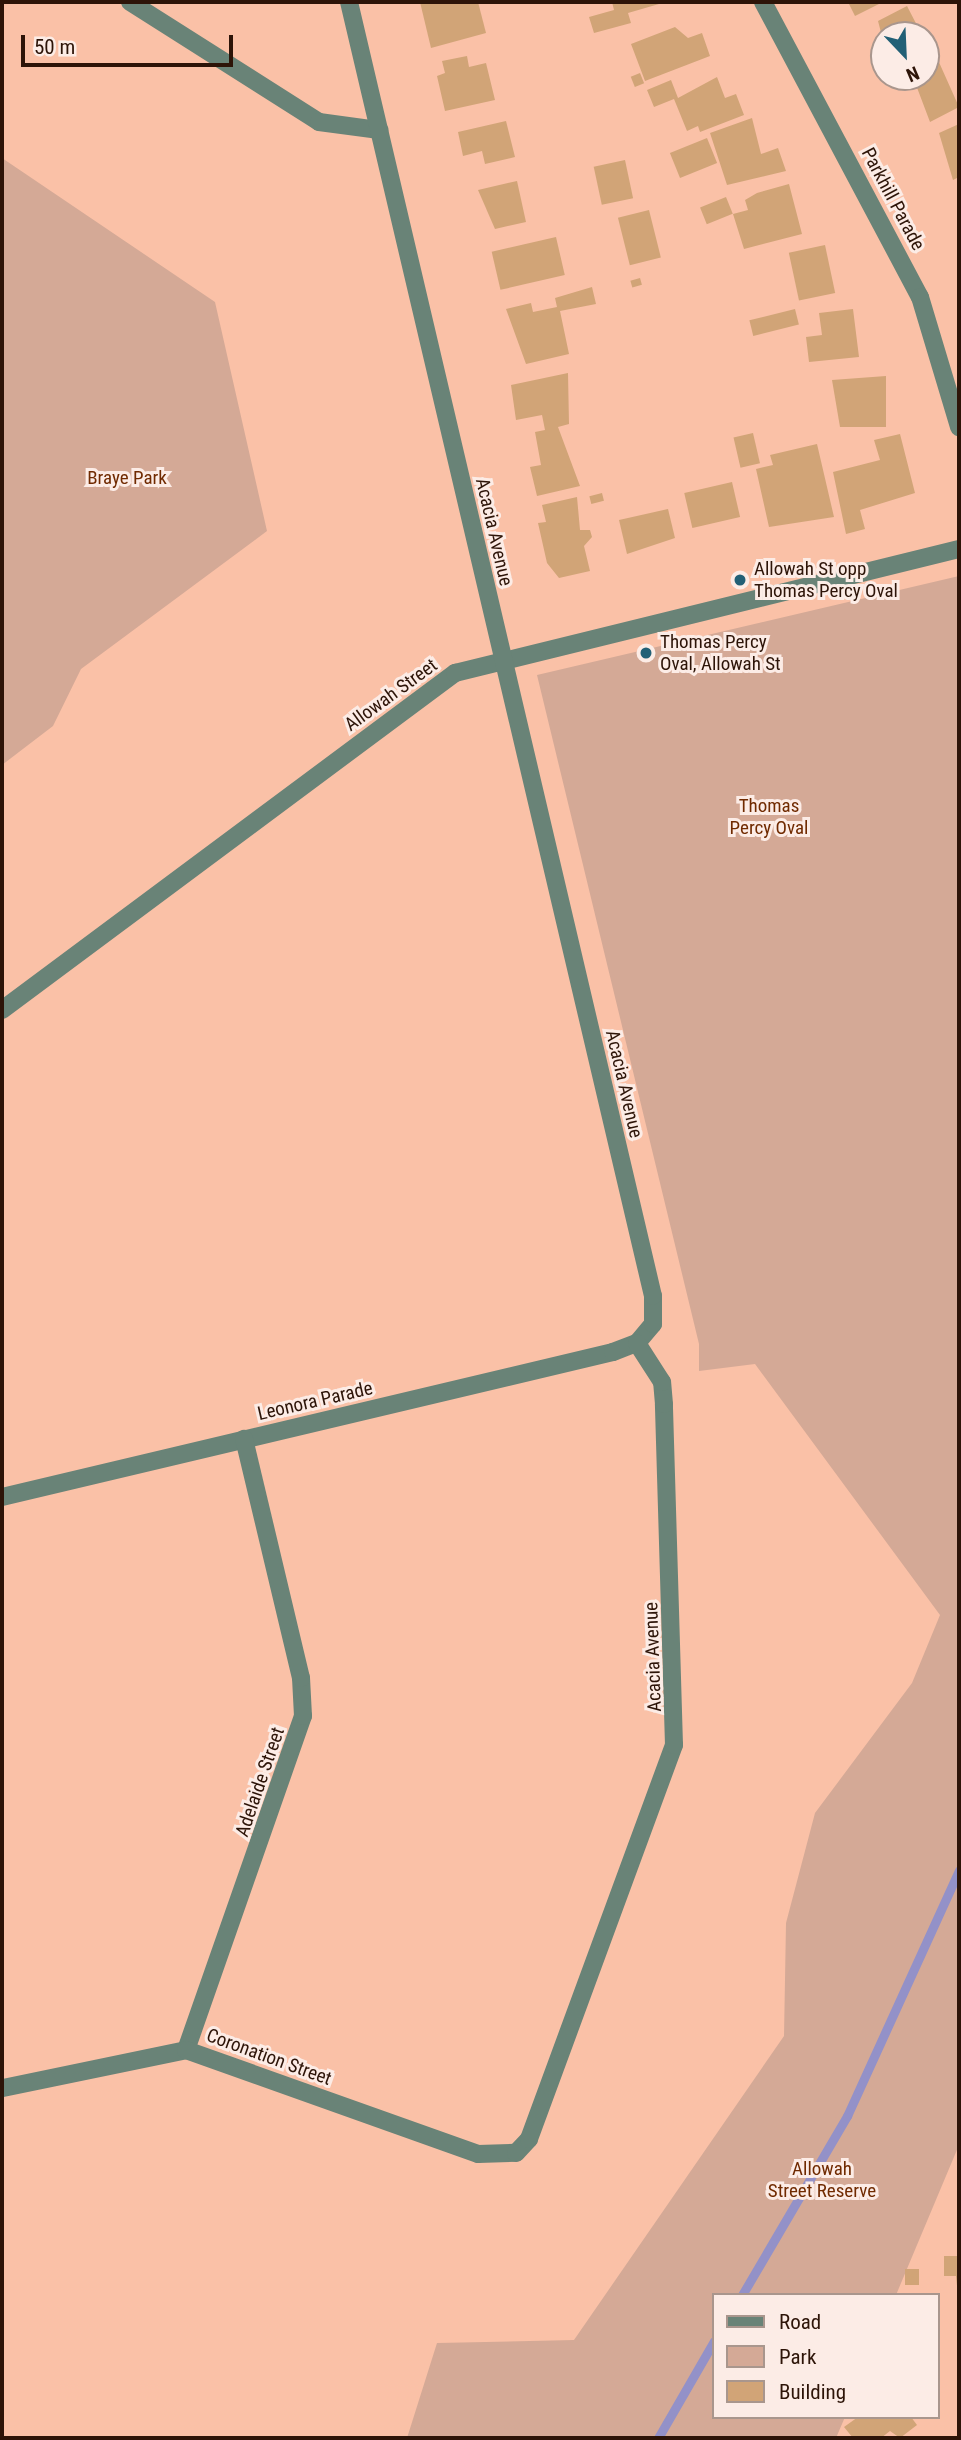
<!DOCTYPE html>
<style>
body{margin:0}
#map{position:relative;width:961px;height:2440px;overflow:hidden;background:#fac1a7;font-family:"Roboto Condensed",sans-serif}
div>[style]{position:absolute}
[style*='--x']{left:calc(var(--x)*1px);top:calc(var(--y)*1px);width:calc(var(--w)*1px);rotate:calc(var(--a)*1deg)}
.green>*{inset:0;background:#d4a996}
.stream>*{height:9px;margin:-4.5px;padding:0 4.5px;transform-origin:4.5px;border-radius:4.5px;background:#9391c8}
.building>*{inset:0;background:#d1a477;transform-origin:0 0}
.minor>*{height:18px;margin:-9px;padding:0 9px;transform-origin:9px;border-radius:9px;background:#698377}
.dots>*{width:19px;height:19px;translate:-50% -50%;box-sizing:border-box;border:4px solid #fcece6;border-radius:50%}
span{translate:-50% -50%;white-space:nowrap;text-align:center;line-height:1.15;-webkit-text-stroke:6px #fcece6;paint-order:stroke}
.street-label{font-size:19px;color:#2d1408}
.park-label{font-size:19px;color:#702a00}
.poi-label{font-size:19px;color:#2d1408}
.left{translate:0 -50%;text-align:left}
.frame{position:absolute;inset:0;border:4px solid #2d1408;pointer-events:none}
.legend{position:absolute;left:712px;top:2293px;width:228px;height:126px;box-sizing:border-box;background:#fcece6;border:2px solid #a9968d;margin:0;padding:9px 12px;list-style:none;font-size:21px;color:#2d1408}
.legend li{display:flex;align-items:center;gap:14px;height:35px}
.legend b{width:35px;border:2px solid #a9968d}
.north{position:absolute;left:870px;top:21px;width:70px;height:70px;box-sizing:border-box;background:#fcece6;border:2px solid #a9968d;border-radius:50%;rotate:157deg;font-size:19px;font-weight:700;line-height:28px;text-align:center;color:#2d1408}
.north::after{content:'';display:block;margin:auto;width:24px;height:32px;background:#226076;clip-path:polygon(50% 0,100% 100%,50% 72%,0 100%)}
.scale{position:absolute;left:21px;top:35px;width:212px;height:32px;box-sizing:border-box;border:4px solid #2d1408;border-top:0;padding-left:9px;font-size:21px;line-height:24px;white-space:nowrap;color:#2d1408;-webkit-text-stroke:5px #fcece6;paint-order:stroke}
</style>
<div id="map">
<div class="green">
<i style="clip-path:polygon(2px 158px,215px 302px,267px 531px,81px 669px,53px 726px,2px 765px)"></i>
<i style="clip-path:polygon(959px 576px,959px 2145px,896px 2295px,714px 2295px,714px 2417px,845px 2417px,836px 2438px,407px 2438px,437px 2343px,574px 2340px,784px 2036px,786px 1923px,815px 1813px,912px 1683px,940px 1615px,755px 1364px,699px 1371px,699px 1344px,537px 675px)"></i>
</div>
<div class="stream">
<i style="--x:742;--y:2295;--w:208;--a:-59.6"></i>
<i style="--x:847;--y:2116;--w:270;--a:-65.5"></i>
<i style="--x:658;--y:2438;--w:112;--a:-60"></i>
</div>
<div class="building">
<i style="clip-path:polygon(420px 2px,478px 2px,486px 33px,431px 48px)"></i>
<i style="clip-path:polygon(612px 2px,658px 2px,659px 4px,628px 13px,631px 23px,594px 33px,589px 17px,614px 10px)"></i>
<i style="clip-path:polygon(848px 2px,883px 2px,855px 16px)"></i>
<i style="clip-path:polygon(907px 6px,922px 35px,884px 35px,884px 44px,878px 21px)"></i>
<i style="clip-path:polygon(675px 27px,688px 38px,702px 33px,710px 56px,645px 81px,631px 44px)"></i>
<i style="clip-path:polygon(467px 56px,469px 67px,486px 63px,495px 100px,445px 111px,437px 76px,445px 73px,442px 61px)"></i>
<i style="clip-path:polygon(938px 60px,959px 107px,930px 122px,913px 77px,926px 77px,926px 66px)"></i>
<i style="left:640px;top:73px;width:11px;height:10px;rotate:68deg"></i>
<i style="clip-path:polygon(717px 77px,725px 98px,736px 94px,744px 115px,700px 132px,698px 126px,687px 131px,674px 99px,654px 107px,647px 90px,671px 80px,678px 98px)"></i>
<i style="clip-path:polygon(752px 118px,761px 154px,778px 148px,786px 171px,727px 185px,710px 133px)"></i>
<i style="clip-path:polygon(506px 121px,515px 157px,485px 164px,482px 151px,463px 156px,458px 132px)"></i>
<i style="clip-path:polygon(959px 124px,959px 177px,953px 180px,939px 133px)"></i>
<i style="left:707px;top:138px;width:27px;height:40px;rotate:68deg"></i>
<i style="left:625px;top:160px;width:39px;height:32px;rotate:78deg"></i>
<i style="clip-path:polygon(517px 181px,526px 222px,495px 229px,478px 190px)"></i>
<i style="clip-path:polygon(789px 184px,802px 234px,744px 249px,733px 214px,748px 210px,745px 200px,757px 193px)"></i>
<i style="left:726px;top:197px;width:18px;height:28px;rotate:68deg"></i>
<i style="left:649px;top:210px;width:49px;height:32px;rotate:76deg"></i>
<i style="left:556px;top:237px;width:39px;height:66px;rotate:77deg"></i>
<i style="left:825px;top:245px;width:49px;height:37px;rotate:78deg"></i>
<i style="left:640px;top:278px;width:7px;height:10px;rotate:74deg"></i>
<i style="clip-path:polygon(592px 287px,596px 304px,560px 311px,569px 354px,526px 364px,506px 309px,531px 303px,533px 312px,557px 307px,555px 298px)"></i>
<i style="left:795px;top:309px;width:16px;height:47px;rotate:76deg"></i>
<i style="clip-path:polygon(853px 309px,859px 357px,809px 362px,806px 337px,822px 335px,819px 313px)"></i>
<i style="clip-path:polygon(568px 373px,569px 424px,558px 427px,580px 486px,537px 496px,530px 467px,541px 465px,535px 432px,545px 430px,542px 415px,516px 420px,511px 385px)"></i>
<i style="clip-path:polygon(886px 376px,886px 427px,840px 427px,832px 380px)"></i>
<i style="left:753px;top:433px;width:31px;height:20px;rotate:77deg"></i>
<i style="clip-path:polygon(900px 434px,915px 493px,860px 510px,865px 529px,846px 534px,833px 472px,880px 460px,874px 440px)"></i>
<i style="clip-path:polygon(817px 444px,834px 517px,769px 527px,756px 469px,773px 465px,770px 455px)"></i>
<i style="left:732px;top:482px;width:36px;height:49px;rotate:77deg"></i>
<i style="left:602px;top:493px;width:8px;height:13px;rotate:76deg"></i>
<i style="clip-path:polygon(577px 497px,580px 530px,590px 530px,592px 537px,584px 546px,590px 571px,559px 578px,547px 563px,538px 523px,546px 522px,542px 505px)"></i>
<i style="clip-path:polygon(668px 509px,675px 538px,627px 554px,619px 520px)"></i>
<i style="clip-path:polygon(944px 2256px,959px 2256px,959px 2305px,956px 2276px,944px 2276px)"></i>
<i style="left:905px;top:2269px;width:14px;height:16px"></i>
<i style="clip-path:polygon(858px 2417px,911px 2417px,917px 2425px,900px 2438px,890px 2431px,881px 2438px,853px 2438px,844px 2427px)"></i>
</div>
<div class="minor">
<i style="--x:130;--y:2;--w:224;--a:32.4"></i>
<i style="--x:319;--y:122;--w:61;--a:7.6"></i>
<i style="--x:763;--y:2;--w:334;--a:62"></i>
<i style="--x:920;--y:297;--w:136;--a:73.3"></i>
<i style="--x:2;--y:1010;--w:565;--a:-36.65"></i>
<i style="--x:455;--y:673;--w:519;--a:-13.82"></i>
<i style="--x:2;--y:1497;--w:628;--a:-13.35"></i>
<i style="--x:613;--y:1352;--w:26;--a:-21"></i>
<i style="--x:637;--y:1343;--w:25;--a:-50"></i>
<i style="--x:653;--y:1324;--w:28;--a:-90"></i>
<i style="--x:653;--y:1296;--w:1329;--a:-103.22"></i>
<i style="--x:186;--y:2050;--w:354;--a:-70.7"></i>
<i style="--x:303;--y:1716;--w:38;--a:-93"></i>
<i style="--x:301;--y:1678;--w:246;--a:-103.4"></i>
<i style="--x:3;--y:2088;--w:187;--a:-11.7"></i>
<i style="--x:186;--y:2050;--w:310;--a:19.6"></i>
<i style="--x:478;--y:2154;--w:38;--a:-2"></i>
<i style="--x:516;--y:2153;--w:19;--a:-47"></i>
<i style="--x:529;--y:2139;--w:420;--a:-69.8"></i>
<i style="--x:674;--y:1745;--w:341;--a:-91.7"></i>
<i style="--x:664;--y:1404;--w:22;--a:-95"></i>
<i style="--x:662;--y:1382;--w:46;--a:-122.7"></i>
</div>
<div class="dots">
<i style="left:740px;top:580px;background:#226076"></i>
<i style="left:646px;top:653px;background:#226076"></i>
</div>
<div class="street-label">
<span style="left:893px;top:199px;rotate:62deg">Parkhill Parade</span>
<span style="left:494px;top:532px;rotate:77deg">Acacia Avenue</span>
<span style="left:391px;top:695px;rotate:-36deg">Allowah Street</span>
<span style="left:624px;top:1084px;rotate:77deg">Acacia Avenue</span>
<span style="left:315px;top:1401px;rotate:-13deg">Leonora Parade</span>
<span style="left:653px;top:1657px;rotate:-92deg">Acacia Avenue</span>
<span style="left:260px;top:1782px;rotate:-71deg">Adelaide Street</span>
<span style="left:269px;top:2057px;rotate:20deg">Coronation Street</span>
</div>
<div class="park-label">
<span style="left:127px;top:478px">Braye Park</span>
<span style="left:769px;top:817px">Thomas<br>Percy Oval</span>
<span style="left:822px;top:2180px">Allowah<br>Street Reserve</span>
</div>
<div class="poi-label">
<span class="left" style="left:754px;top:580px">Allowah St opp<br>Thomas Percy Oval</span>
<span class="left" style="left:660px;top:653px">Thomas Percy<br>Oval, Allowah St</span>
</div>
<div class="frame"></div>
<ul class="legend">
<li><b style="height:9px;background:#698377"></b>Road</li>
<li><b style="height:19px;background:#d4a996"></b>Park</li>
<li><b style="height:19px;background:#d1a477"></b>Building</li>
</ul>
<div class="north">N</div>
<div class="scale">50 m</div>
</div>
